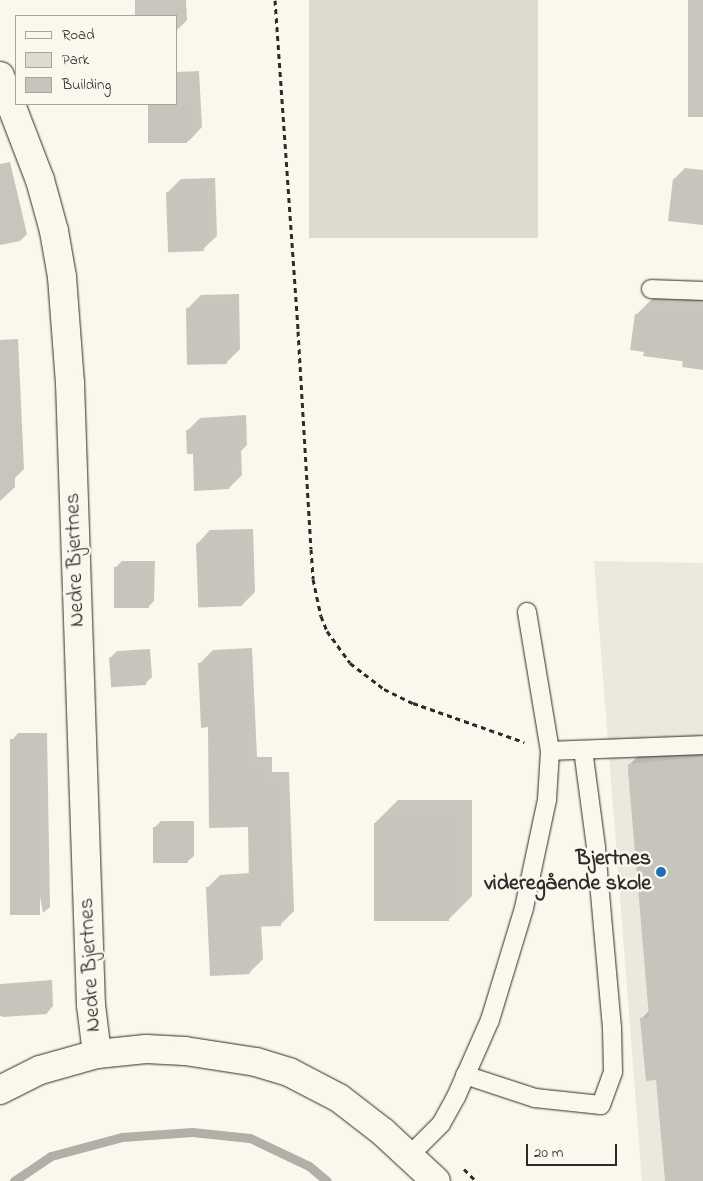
<!DOCTYPE html>
<meta charset="utf-8">
<style>
body{margin:0}
#map{position:relative;width:703px;height:1181px;overflow:hidden;background:#fbf7ec;font-family:"Indie Flower",sans-serif}
div>[style]{position:absolute}
[style*='--x']{left:calc(var(--x)*1px);top:calc(var(--y)*1px);width:calc(var(--w)*1px);rotate:calc(var(--a)*1deg)}
.built>*{inset:0;background:#ebe8de}
.green>*{inset:0;background:#dddad0;transform-origin:0 0}
.shadow>*{inset:0;background:#0003;transform-origin:0 0}
.stream>*{height:9px;margin:-4.5px;padding:0 4.5px;transform-origin:4.5px;border-radius:4.5px;background:#b1afa7}
.building>*{inset:0;background:#c7c4bc;transform-origin:0 0}
.path>*{height:3px;margin-top:-1.5px;transform-origin:0;background:repeating-linear-gradient(90deg,#2b2b2b 0 5px,transparent 0 9px)}
.roads{filter:drop-shadow(0 0 1px #2b2b2b) drop-shadow(0 0 1px #2b2b2b)}
.lane>*{height:18px;margin:-9px;padding:0 9px;transform-origin:9px;border-radius:9px;background:#fbf7ec}
.street>*{height:28px;margin:-14px;padding:0 14px;transform-origin:14px;border-radius:14px;background:#fbf7ec}
.dots>*{width:14px;height:14px;translate:-50% -50%;box-sizing:border-box;border:2px solid #fbf7ec;border-radius:50%}
span{translate:-50% -50%;white-space:nowrap;text-align:center;line-height:1.15;-webkit-text-stroke:5px #fbf7ec;paint-order:stroke}
.street-label{font-size:22px;color:#2b2b2b}
.poi-label{font-size:22px;color:#2b2b2b;font-weight:700}
.right{translate:-100% -50%;text-align:right}
.legend{position:absolute;left:15px;top:15px;width:162px;height:90px;box-sizing:border-box;background:#fbf7ec;border:1px solid #a8a59f;margin:0;padding:6px 9px;list-style:none;font-size:15px;color:#2b2b2b}
.legend li{display:flex;align-items:center;gap:10px;height:25px}
.legend b{width:25px;border:1px solid #a8a59f}
.scale{position:absolute;left:526px;top:1144px;width:91px;height:22px;box-sizing:border-box;border:2px solid #2b2b2b;border-top:0;padding-left:6px;font-size:15px;line-height:18px;white-space:nowrap;color:#2b2b2b;-webkit-text-stroke:4px #fbf7ec;paint-order:stroke}
</style>
<div id="map">
<div class="built">
<i style="clip-path:polygon(594px 561px,703px 563px,703px 1181px,642px 1181px)"></i>
</div>
<div class="green">
<i style="left:309px;top:0;width:229px;height:238px"></i>
</div>
<div class="shadow">
<i style="clip-path:polygon(135px 0,186px 0,187px 20px,176px 31px,176px 16px,135px 16px)"></i>
<i style="left:688px;top:0;width:15px;height:117px"></i>
<i style="clip-path:polygon(199px 71px,202px 127px,189px 141px,151px 142px,149px 104px,176px 104px,176px 72px)"></i>
<i style="clip-path:polygon(10px 162px,27px 234px,20px 241px,0 245px,0 164px)"></i>
<i style="clip-path:polygon(685px 168px,703px 170px,703px 224px,674px 179px)"></i>
<i style="clip-path:polygon(215px 178px,217px 236px,203px 249px,168px 192px,181px 179px)"></i>
<i style="clip-path:polygon(239px 294px,240px 349px,227px 362px,188px 308px,201px 295px)"></i>
<i style="clip-path:polygon(655px 296px,703px 296px,703px 370px,682px 367px,683px 360px,636px 315px)"></i>
<i style="clip-path:polygon(18px 339px,24px 469px,15px 478px,15px 487px,0 501px,0 340px)"></i>
<i style="clip-path:polygon(246px 415px,247px 445px,241px 451px,242px 475px,229px 488px,194px 453px,187px 431px,200px 418px)"></i>
<i style="clip-path:polygon(253px 529px,255px 592px,242px 605px,197px 544px,210px 530px)"></i>
<i style="clip-path:polygon(122px 561px,155px 561px,154px 601px,148px 607px,115px 568px)"></i>
<i style="clip-path:polygon(252px 648px,257px 757px,272px 757px,272px 772px,289px 772px,294px 911px,281px 924px,261px 925px,263px 959px,250px 972px,207px 888px,220px 875px,250px 873px,249px 826px,209px 726px,200px 663px,213px 650px)"></i>
<i style="clip-path:polygon(150px 649px,152px 677px,145px 684px,110px 658px,117px 651px)"></i>
<i style="clip-path:polygon(18px 733px,47px 733px,50px 907px,43px 913px,12px 740px)"></i>
<i style="clip-path:polygon(703px 736px,703px 1181px,666px 1181px,657px 1079px,642px 1018px,650px 1010px,630px 764px,653px 741px)"></i>
<i style="clip-path:polygon(398px 800px,472px 800px,472px 896px,448px 920px,375px 823px)"></i>
<i style="clip-path:polygon(161px 821px,194px 821px,194px 856px,187px 862px,155px 827px)"></i>
<i style="clip-path:polygon(52px 980px,53px 1006px,47px 1013px,0 1016px,0 984px)"></i>
</div>
<div class="stream">
<i style="--x:14;--y:1181;--w:45;--a:-34"></i>
<i style="--x:51;--y:1156;--w:73;--a:-15"></i>
<i style="--x:122;--y:1137;--w:70;--a:-4.1"></i>
<i style="--x:192;--y:1132;--w:58;--a:5.9"></i>
<i style="--x:250;--y:1138;--w:65;--a:25.4"></i>
<i style="--x:309;--y:1166;--w:23;--a:40"></i>
</div>
<div class="building">
<i style="left:148px;top:104px;width:39px;height:39px"></i>
<i style="clip-path:polygon(673px 179px,703px 183px,703px 225px,668px 221px)"></i>
<i style="left:202px;top:191px;width:60px;height:36px;rotate:88deg"></i>
<i style="left:226px;top:307px;width:57px;height:40px;rotate:89deg"></i>
<i style="clip-path:polygon(649px 312px,703px 319px,703px 364px,643px 356px,644px 352px,630px 350px,635px 314px,649px 316px)"></i>
<i style="clip-path:polygon(233px 428px,234px 460px,228px 460px,229px 489px,194px 491px,193px 454px,187px 454px,186px 430px)"></i>
<i style="left:240px;top:542px;width:64px;height:44px;rotate:88deg"></i>
<i style="left:114px;top:567px;width:35px;height:41px"></i>
<i style="left:144px;top:655px;width:30px;height:35px;rotate:86deg"></i>
<i style="clip-path:polygon(239px 661px,244px 770px,259px 769px,259px 785px,276px 785px,281px 926px,248px 927px,250px 974px,210px 976px,206px 887px,249px 886px,248px 827px,209px 828px,208px 727px,201px 728px,198px 663px)"></i>
<i style="left:10px;top:739px;width:30px;height:176px"></i>
<i style="clip-path:polygon(703px 757px,703px 1181px,665px 1181px,656px 1080px,646px 1081px,640px 1018px,649px 1017px,628px 771px,628px 764px)"></i>
<i style="left:374px;top:823px;width:75px;height:98px"></i>
<i style="left:153px;top:827px;width:35px;height:36px"></i>
<i style="left:45px;top:986px;width:28px;height:45px;rotate:86deg"></i>
</div>
<div class="path">
<i style="--x:275;--y:0;--w:332;--a:86"></i>
<i style="--x:298;--y:331;--w:218;--a:86.6"></i>
<i style="--x:311;--y:549;--w:30;--a:86"></i>
<i style="--x:313;--y:579;--w:38;--a:78"></i>
<i style="--x:321;--y:616;--w:16;--a:68"></i>
<i style="--x:327;--y:631;--w:39;--a:54"></i>
<i style="--x:350;--y:663;--w:43;--a:37.4"></i>
<i style="--x:384;--y:689;--w:32;--a:26"></i>
<i style="--x:413;--y:703;--w:118;--a:19.4"></i>
<i style="--x:464;--y:1169;--w:17;--a:45"></i>
</div>
<div class="roads">
<div class="lane">
<i style="--x:651;--y:289;--w:52;--a:2.2"></i>
<i style="--x:550;--y:751;--w:153;--a:-2.2"></i>
<i style="--x:465;--y:1075;--w:74;--a:18.2"></i>
<i style="--x:535;--y:1098;--w:66;--a:6.1"></i>
<i style="--x:601;--y:1105;--w:35;--a:-70"></i>
<i style="--x:613;--y:1072;--w:44;--a:-91.3"></i>
<i style="--x:612;--y:1028;--w:182;--a:-95.1"></i>
<i style="--x:596;--y:847;--w:98;--a:-97.6"></i>
<i style="--x:409;--y:1156;--w:45;--a:-45"></i>
<i style="--x:441;--y:1124;--w:31;--a:-61"></i>
<i style="--x:456;--y:1097;--w:84;--a:-66.2"></i>
<i style="--x:490;--y:1020;--w:117;--a:-73.1"></i>
<i style="--x:524;--y:908;--w:110;--a:-78"></i>
<i style="--x:547;--y:800;--w:49;--a:-86.5"></i>
<i style="--x:550;--y:751;--w:141;--a:-99.4"></i>
</div>
<div class="street">
<i style="--x:0;--y:76;--w:111;--a:69"></i>
<i style="--x:40;--y:180;--w:53;--a:74.6"></i>
<i style="--x:54;--y:231;--w:47;--a:80.1"></i>
<i style="--x:62;--y:277;--w:106;--a:85.7"></i>
<i style="--x:70;--y:383;--w:622;--a:88.07"></i>
<i style="--x:91;--y:1005;--w:49;--a:83"></i>
<i style="--x:0;--y:1090;--w:45;--a:-26.6"></i>
<i style="--x:40;--y:1070;--w:59;--a:-15.7"></i>
<i style="--x:97;--y:1054;--w:49;--a:-5.8"></i>
<i style="--x:146;--y:1049;--w:39;--a:3"></i>
<i style="--x:185;--y:1051;--w:72;--a:8.8"></i>
<i style="--x:256;--y:1062;--w:34;--a:17"></i>
<i style="--x:289;--y:1072;--w:56;--a:27.5"></i>
<i style="--x:339;--y:1098;--w:56;--a:37.7"></i>
<i style="--x:383;--y:1132;--w:72;--a:42.8"></i>
</div>
</div>
<div class="dots">
<i style="left:661px;top:872px;background:#1f6fb2"></i>
</div>
<div class="street-label">
<span style="left:76px;top:560px;rotate:-92deg">Nedre Bjertnes</span>
<span style="left:91px;top:965px;rotate:-93deg">Nedre Bjertnes</span>
</div>
<div class="poi-label">
<span class="right" style="left:651px;top:872px">Bjertnes<br>videregående skole</span>
</div>
<ul class="legend">
<li><b style="height:6px;background:#fbf7ec"></b>Road</li>
<li><b style="height:14px;background:#dddad0"></b>Park</li>
<li><b style="height:14px;background:#c7c4bc"></b>Building</li>
</ul>
<div class="scale">20 m</div>
</div>
